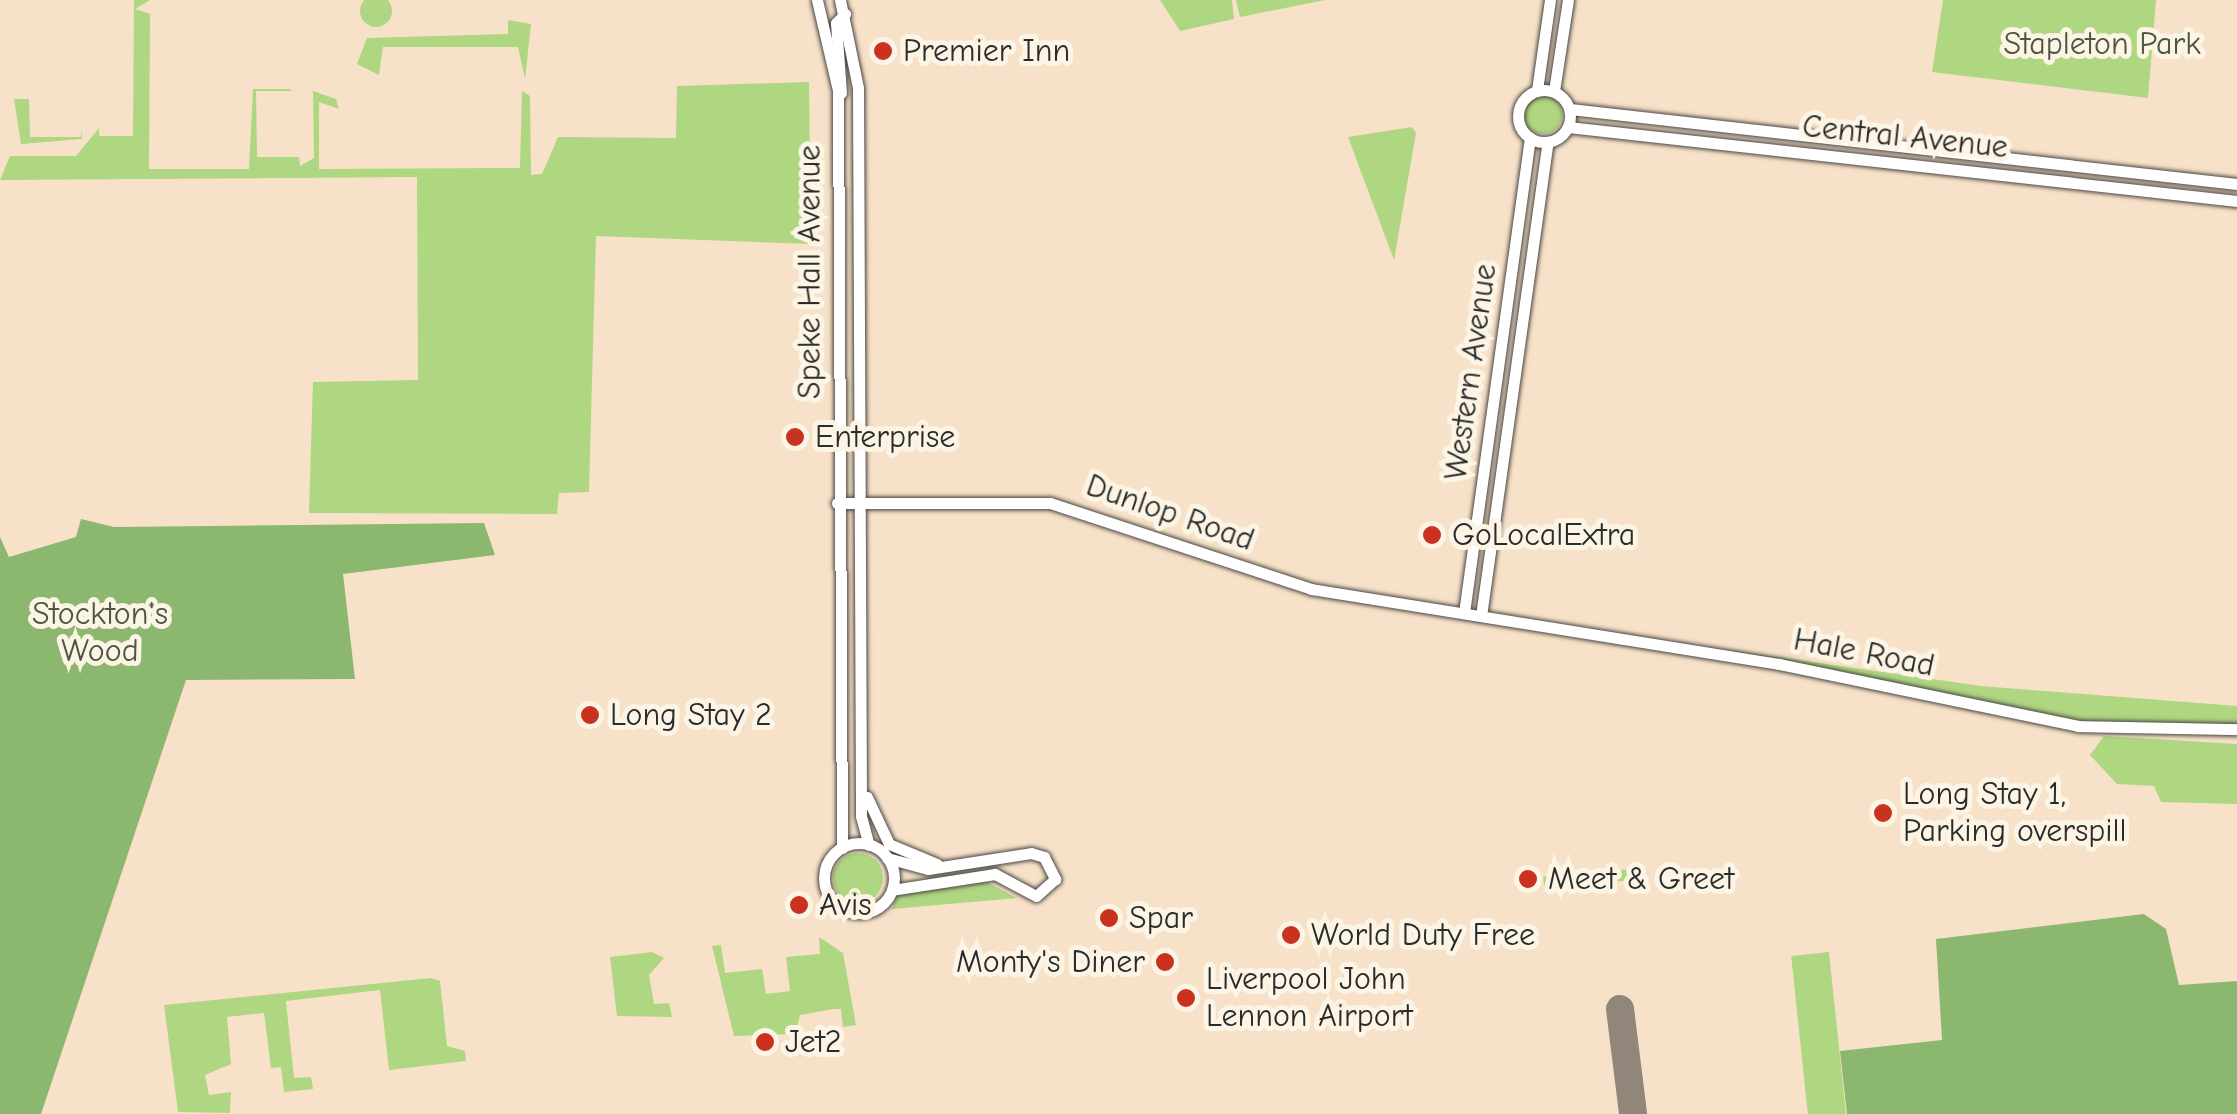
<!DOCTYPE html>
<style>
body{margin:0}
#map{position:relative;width:2237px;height:1114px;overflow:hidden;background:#f7e2c9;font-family:"Comic Neue",sans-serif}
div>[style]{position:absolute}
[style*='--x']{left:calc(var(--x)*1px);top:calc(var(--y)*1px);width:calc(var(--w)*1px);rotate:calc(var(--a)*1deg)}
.green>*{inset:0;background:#afd680;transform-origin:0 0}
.round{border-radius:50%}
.forest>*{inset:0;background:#8bb76e}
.taxiway>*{height:28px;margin:-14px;padding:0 14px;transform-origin:14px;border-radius:14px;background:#91867a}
.roads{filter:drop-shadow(0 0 2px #4a4643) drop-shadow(0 0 2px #4a4643)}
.minor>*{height:11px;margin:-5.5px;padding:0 5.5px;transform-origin:5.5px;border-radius:5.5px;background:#fff}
.minor>.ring{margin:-5.5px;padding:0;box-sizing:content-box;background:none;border:11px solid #fff;border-radius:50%}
.dots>*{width:28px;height:28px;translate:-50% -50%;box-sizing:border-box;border:5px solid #fcf5e5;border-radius:50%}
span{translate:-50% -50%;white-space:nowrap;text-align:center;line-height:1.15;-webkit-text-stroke:10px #fcf5e5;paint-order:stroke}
.park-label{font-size:32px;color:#4c5640}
.poi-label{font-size:32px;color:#2b2b2b}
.left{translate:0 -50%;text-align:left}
.right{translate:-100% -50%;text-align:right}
.street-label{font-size:32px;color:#2b2b2b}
</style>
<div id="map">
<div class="green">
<i class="round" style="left:360px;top:-5px;width:32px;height:32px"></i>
<i style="clip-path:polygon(134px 0,150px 0,135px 9px,150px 14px,149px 169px,249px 169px,253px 89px,290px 89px,292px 91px,256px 91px,257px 157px,299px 157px,300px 166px,314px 158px,313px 91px,336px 99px,339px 109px,319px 102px,319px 169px,520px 168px,522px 91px,530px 96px,531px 175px,542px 174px,558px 137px,676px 138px,677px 86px,809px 82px,811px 244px,596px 236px,589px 492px,559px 493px,557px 514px,309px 513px,313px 382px,418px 380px,417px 177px,0 180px,10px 156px,76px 156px,99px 128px,99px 136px,133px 136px)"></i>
<i style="clip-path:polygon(1160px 0,1232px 0,1234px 19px,1180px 31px)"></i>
<i style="clip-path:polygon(1236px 0,1325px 0,1240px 17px)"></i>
<i style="clip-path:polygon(1943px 0,2156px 0,2148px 98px,1932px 72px)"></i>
<i style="clip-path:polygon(508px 20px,531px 24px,525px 79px,518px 47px,383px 47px,379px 75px,357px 64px,367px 38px,508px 34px)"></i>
<i class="round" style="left:1524px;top:96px;width:38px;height:38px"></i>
<i style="clip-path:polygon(14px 99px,29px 99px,30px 137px,81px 137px,82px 129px,82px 139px,21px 144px)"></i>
<i style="clip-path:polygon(1412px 127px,1416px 133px,1394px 260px,1348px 137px)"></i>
<i style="clip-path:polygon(1714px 648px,1981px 686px,2237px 706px,2237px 726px,2095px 724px)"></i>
<i style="clip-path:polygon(2104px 736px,2237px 744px,2237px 804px,2161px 802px,2154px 786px,2117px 784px,2090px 755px)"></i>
<i class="round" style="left:833px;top:853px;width:50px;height:50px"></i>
<i style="left:1632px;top:869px;width:11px;height:89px;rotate:85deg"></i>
<i style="clip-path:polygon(981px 879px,1017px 898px,892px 909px,897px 894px)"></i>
<i style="clip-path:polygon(819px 937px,843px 953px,856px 1025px,843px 1027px,841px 1009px,833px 1009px,800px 1015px,795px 1034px,734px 1036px,712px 946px,721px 945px,725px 973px,762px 969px,766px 994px,790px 991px,786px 957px,820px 954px)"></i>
<i style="clip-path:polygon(652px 952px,664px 958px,649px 975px,654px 1004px,669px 1003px,672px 1017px,617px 1016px,610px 957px)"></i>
<i style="left:1829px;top:952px;width:163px;height:38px;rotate:84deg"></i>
<i style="clip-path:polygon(431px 978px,440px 981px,447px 1046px,465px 1051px,466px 1061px,389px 1070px,380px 990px,286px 1001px,294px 1078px,311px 1077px,313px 1089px,284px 1092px,281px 1067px,271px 1068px,264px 1013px,227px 1017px,231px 1064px,205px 1075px,209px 1095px,231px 1092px,230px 1113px,178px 1112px,164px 1005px)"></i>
</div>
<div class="forest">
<i style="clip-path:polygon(81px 519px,114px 527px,484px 523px,495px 555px,343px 574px,355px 679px,186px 680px,41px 1114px,0 1114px,0 537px,9px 557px,76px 537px)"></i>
<i style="clip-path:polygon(2144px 914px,2166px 929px,2179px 985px,2237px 981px,2237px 1114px,1847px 1114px,1840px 1051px,1942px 1040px,1936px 939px)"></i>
</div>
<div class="taxiway">
<i style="--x:1620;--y:1009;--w:106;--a:82.9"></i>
</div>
<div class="roads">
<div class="minor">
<i style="--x:817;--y:0;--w:92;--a:76.9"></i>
<i style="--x:838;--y:90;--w:758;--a:89.7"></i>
<i style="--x:840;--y:0;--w:90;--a:78.4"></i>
<i style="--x:858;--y:88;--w:728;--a:89.76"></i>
<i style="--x:861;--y:816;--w:30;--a:75"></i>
<i class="ring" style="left:1518px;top:90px;width:41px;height:41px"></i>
<i style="--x:1537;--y:90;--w:91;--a:-81.8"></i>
<i style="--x:1554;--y:91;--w:92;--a:-81.3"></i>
<i style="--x:841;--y:93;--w:70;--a:-94.1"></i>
<i style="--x:836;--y:23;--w:13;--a:-45"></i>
<i style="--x:1570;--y:109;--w:671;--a:6.42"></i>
<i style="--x:1568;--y:127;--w:673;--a:6.31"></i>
<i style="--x:837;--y:503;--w:213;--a:0"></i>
<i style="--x:1050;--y:503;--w:275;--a:18.2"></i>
<i style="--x:1311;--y:589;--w:474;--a:9.1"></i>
<i style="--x:1779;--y:664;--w:305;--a:11.7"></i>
<i style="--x:2078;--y:726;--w:159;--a:1.1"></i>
<i style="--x:1464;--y:613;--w:480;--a:-82.1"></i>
<i style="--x:1481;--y:616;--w:479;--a:-82"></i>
<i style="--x:867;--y:797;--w:52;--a:64.9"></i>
<i style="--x:889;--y:844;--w:52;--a:22.6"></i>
<i class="ring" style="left:824px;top:843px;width:59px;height:59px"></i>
<i style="--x:887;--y:858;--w:42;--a:15"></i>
<i style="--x:928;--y:869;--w:104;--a:-8.8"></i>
<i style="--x:1031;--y:853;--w:14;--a:17"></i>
<i style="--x:1044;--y:857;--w:25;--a:63"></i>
<i style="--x:1055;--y:879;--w:25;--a:138"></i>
<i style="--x:1036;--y:896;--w:47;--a:-151.8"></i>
<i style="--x:995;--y:874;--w:104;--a:171.2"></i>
</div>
</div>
<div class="dots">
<i style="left:883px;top:51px;background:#c8321e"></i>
<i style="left:795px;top:437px;background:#c8321e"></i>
<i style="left:1432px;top:535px;background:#c8321e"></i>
<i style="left:590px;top:715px;background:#c8321e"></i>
<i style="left:1883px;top:813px;background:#c8321e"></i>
<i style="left:1528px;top:879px;background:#c8321e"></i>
<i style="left:799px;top:905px;background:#c8321e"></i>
<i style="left:1109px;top:918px;background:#c8321e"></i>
<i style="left:1291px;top:935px;background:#c8321e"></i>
<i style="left:1165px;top:962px;background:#c8321e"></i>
<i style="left:1186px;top:998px;background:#c8321e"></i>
<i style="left:765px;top:1042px;background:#c8321e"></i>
</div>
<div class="park-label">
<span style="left:2102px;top:44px">Stapleton Park</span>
<span style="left:100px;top:633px">Stockton's<br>Wood</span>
</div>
<div class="poi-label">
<span class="left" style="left:903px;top:51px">Premier Inn</span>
<span class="left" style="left:815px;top:437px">Enterprise</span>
<span class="left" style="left:1452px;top:535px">GoLocalExtra</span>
<span class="left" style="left:610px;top:715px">Long Stay 2</span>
<span class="left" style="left:1903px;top:813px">Long Stay 1,<br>Parking overspill</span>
<span class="left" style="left:1548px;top:879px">Meet &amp; Greet</span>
<span class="left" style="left:819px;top:905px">Avis</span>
<span class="left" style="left:1129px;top:918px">Spar</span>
<span class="left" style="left:1311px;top:935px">World Duty Free</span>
<span class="right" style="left:1145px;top:962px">Monty's Diner</span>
<span class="left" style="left:1206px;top:998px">Liverpool John<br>Lennon Airport</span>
<span class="left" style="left:785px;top:1042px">Jet2</span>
</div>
<div class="street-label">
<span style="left:1905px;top:137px;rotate:6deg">Central Avenue</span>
<span style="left:810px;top:272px;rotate:-90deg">Speke Hall Avenue</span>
<span style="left:1471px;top:372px;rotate:-82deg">Western Avenue</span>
<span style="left:1170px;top:513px;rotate:19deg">Dunlop Road</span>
<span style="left:1864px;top:653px;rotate:11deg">Hale Road</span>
</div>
</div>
